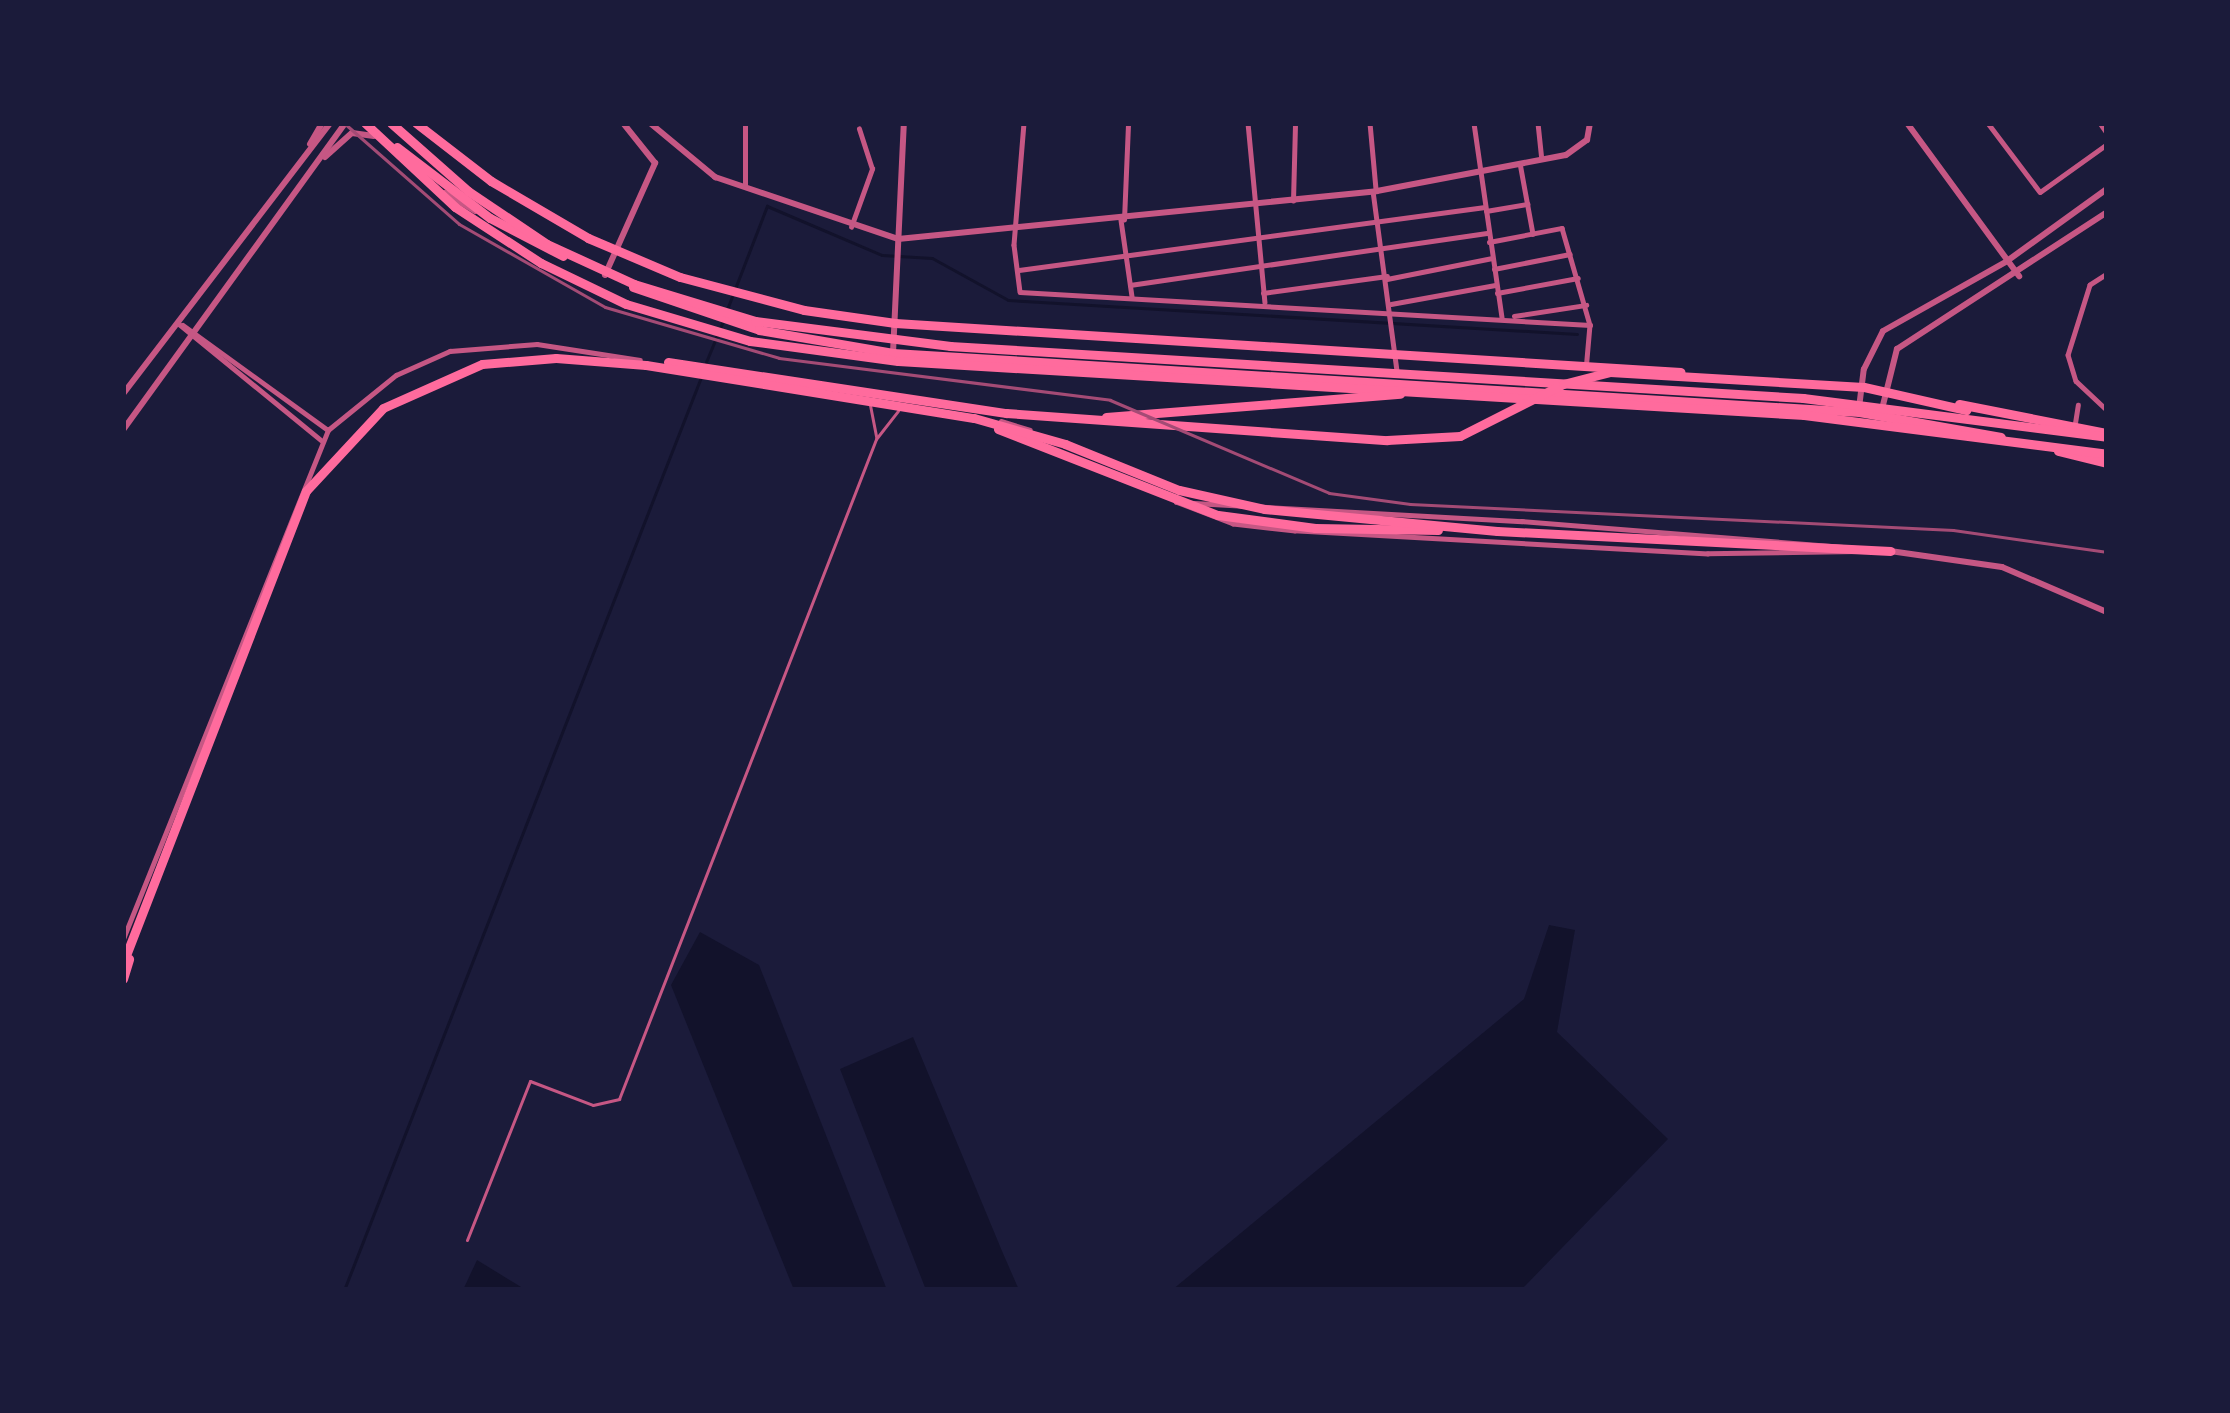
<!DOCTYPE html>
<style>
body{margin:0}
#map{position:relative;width:2230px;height:1413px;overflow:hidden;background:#1b1b3a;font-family:Mulish,sans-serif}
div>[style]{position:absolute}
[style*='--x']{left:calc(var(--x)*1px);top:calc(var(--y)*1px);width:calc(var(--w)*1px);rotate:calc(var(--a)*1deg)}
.water>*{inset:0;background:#12122b}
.stream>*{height:3px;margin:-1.5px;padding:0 1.5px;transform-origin:1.5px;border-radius:1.5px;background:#12122b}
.service>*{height:3px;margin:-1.5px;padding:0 1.5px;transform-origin:1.5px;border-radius:1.5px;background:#c65784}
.pedestrian>*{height:4.5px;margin:-2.25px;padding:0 2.25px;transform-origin:2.25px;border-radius:2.25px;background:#c65784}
.minor>*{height:4.5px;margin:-2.25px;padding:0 2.25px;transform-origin:2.25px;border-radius:2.25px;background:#c65784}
.tertiary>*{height:6px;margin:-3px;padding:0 3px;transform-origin:3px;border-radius:3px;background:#c65784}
.trunk>*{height:9px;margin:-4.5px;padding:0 4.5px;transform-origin:4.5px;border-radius:4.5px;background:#ff6b9d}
.motorway>*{height:9px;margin:-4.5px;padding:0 4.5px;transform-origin:4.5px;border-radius:4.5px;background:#ff6b9d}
.rail>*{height:3px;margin:-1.5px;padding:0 1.5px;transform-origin:1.5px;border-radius:1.5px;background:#a44b75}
span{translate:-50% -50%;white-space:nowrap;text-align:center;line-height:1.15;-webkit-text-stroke:10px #1b1b3a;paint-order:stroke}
.frame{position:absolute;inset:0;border:126px solid #1b1b3a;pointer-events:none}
</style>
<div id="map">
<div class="water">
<i style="clip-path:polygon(1549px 925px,1575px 930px,1557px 1032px,1668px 1139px,1521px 1290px,1172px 1290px,1524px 999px)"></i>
<i style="clip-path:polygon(700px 932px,759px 965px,887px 1290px,794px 1290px,671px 985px)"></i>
<i style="clip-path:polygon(913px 1037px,1002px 1251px,1019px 1290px,926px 1290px,840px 1069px)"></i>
<i style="clip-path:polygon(477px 1260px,526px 1290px,463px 1290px)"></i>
</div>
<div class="stream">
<i style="--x:726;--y:312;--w:114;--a:-68.9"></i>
<i style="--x:767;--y:206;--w:125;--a:23.1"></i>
<i style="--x:882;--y:255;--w:50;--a:3.4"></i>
<i style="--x:932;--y:258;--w:87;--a:28.9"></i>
<i style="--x:1008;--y:300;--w:570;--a:3.42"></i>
<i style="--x:706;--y:362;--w:44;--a:-67.5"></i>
<i style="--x:344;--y:1290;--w:980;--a:-68.64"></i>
</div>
<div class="service">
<i style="--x:870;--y:405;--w:33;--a:79"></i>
<i style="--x:467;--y:1240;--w:171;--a:-68.4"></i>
<i style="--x:530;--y:1081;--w:67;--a:20.9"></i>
<i style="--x:593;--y:1105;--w:27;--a:-13"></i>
<i style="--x:619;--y:1099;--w:708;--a:-68.72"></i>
<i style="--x:876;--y:439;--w:36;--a:-52"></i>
</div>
<div class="pedestrian">
<i style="--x:2075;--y:423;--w:18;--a:-81"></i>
</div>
<div class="minor">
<i style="--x:1024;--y:123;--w:122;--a:94.7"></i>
<i style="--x:1014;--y:245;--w:47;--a:82.7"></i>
<i style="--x:1020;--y:292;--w:571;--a:3.31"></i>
<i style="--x:1067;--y:123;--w:144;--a:0"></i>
<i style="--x:1248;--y:123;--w:180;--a:84.6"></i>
<i style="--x:1370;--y:123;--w:66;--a:84.8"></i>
<i style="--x:1474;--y:123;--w:197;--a:81.8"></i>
<i style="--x:1538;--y:123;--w:36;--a:84"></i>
<i style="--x:1988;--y:123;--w:86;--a:53"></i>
<i style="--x:2040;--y:192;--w:82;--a:-35.6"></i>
<i style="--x:2100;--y:123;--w:12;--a:55"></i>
<i style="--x:1520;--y:163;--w:72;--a:79.6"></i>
<i style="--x:745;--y:186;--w:63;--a:-90"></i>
<i style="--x:1373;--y:191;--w:181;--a:82.4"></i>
<i style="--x:1293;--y:201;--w:78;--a:-88.5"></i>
<i style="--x:1486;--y:211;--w:42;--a:-9.7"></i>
<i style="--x:1121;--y:220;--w:77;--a:81.8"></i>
<i style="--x:1124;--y:220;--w:97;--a:-87.6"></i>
<i style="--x:851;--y:227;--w:62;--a:-70.1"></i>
<i style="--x:872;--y:169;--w:42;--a:-108"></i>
<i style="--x:1489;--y:242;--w:74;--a:-10.9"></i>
<i style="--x:1562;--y:228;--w:101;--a:73.9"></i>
<i style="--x:1590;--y:325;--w:38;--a:95"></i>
<i style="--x:1494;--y:269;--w:77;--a:-11.2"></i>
<i style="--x:1019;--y:270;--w:468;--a:-7.7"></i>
<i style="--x:2107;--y:274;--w:20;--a:147"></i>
<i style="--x:2090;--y:285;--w:73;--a:107.4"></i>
<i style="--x:2068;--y:355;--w:27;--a:73"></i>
<i style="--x:2076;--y:381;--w:42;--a:43.1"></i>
<i style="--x:1387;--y:279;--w:107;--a:-11.3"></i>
<i style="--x:1130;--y:285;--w:362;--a:-8.3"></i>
<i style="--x:1263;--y:293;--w:125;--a:-7.8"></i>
<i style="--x:1497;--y:293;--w:82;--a:-10.5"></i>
<i style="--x:1391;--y:304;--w:107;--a:-10.3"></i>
<i style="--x:1514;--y:316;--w:73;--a:-8.7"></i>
<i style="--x:178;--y:323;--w:185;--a:39.3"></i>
<i style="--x:183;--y:325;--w:179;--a:35.9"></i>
<i style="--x:1001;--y:421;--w:30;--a:17"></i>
<i style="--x:1176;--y:502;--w:346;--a:3.2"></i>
<i style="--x:1521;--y:521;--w:370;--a:4.6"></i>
<i style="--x:1890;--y:551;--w:182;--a:179.1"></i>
<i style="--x:1708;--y:554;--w:414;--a:-176.8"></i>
<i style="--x:1295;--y:531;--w:62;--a:-173.6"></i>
<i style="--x:1233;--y:524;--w:61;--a:-158.9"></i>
<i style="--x:123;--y:939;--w:549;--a:-68.06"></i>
<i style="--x:328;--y:430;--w:87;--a:-39"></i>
<i style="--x:396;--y:375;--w:59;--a:-24"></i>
<i style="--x:450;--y:351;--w:87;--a:-4.6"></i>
<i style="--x:537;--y:344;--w:104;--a:8.8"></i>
</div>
<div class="tertiary">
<i style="--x:650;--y:123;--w:85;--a:39.7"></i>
<i style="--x:715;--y:177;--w:193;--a:18.7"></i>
<i style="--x:898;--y:239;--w:481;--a:-5.7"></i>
<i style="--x:1377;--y:191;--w:192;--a:-10.8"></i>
<i style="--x:1566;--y:155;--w:26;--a:-36"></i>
<i style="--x:1587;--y:140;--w:17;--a:-80"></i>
<i style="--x:1907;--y:123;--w:190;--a:53.8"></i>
<i style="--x:310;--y:144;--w:24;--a:-60"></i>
<i style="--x:325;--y:157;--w:36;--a:-42"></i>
<i style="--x:352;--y:133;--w:22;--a:8"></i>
<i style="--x:445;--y:193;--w:35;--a:31"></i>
<i style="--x:605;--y:275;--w:123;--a:-65.9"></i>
<i style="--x:655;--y:163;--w:51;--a:-128.7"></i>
<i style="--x:893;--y:353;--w:230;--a:-87.3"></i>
<i style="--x:123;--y:394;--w:341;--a:-52.6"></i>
<i style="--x:1859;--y:408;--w:39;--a:-83"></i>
<i style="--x:1864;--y:369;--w:42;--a:-63.4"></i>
<i style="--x:1883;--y:331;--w:142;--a:-29.4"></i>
<i style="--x:2007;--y:261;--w:123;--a:-35.8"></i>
<i style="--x:1882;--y:409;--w:62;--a:-76"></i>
<i style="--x:1897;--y:349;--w:251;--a:-33.1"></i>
<i style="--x:123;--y:430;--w:379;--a:-54.1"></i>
<i style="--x:1890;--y:551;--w:113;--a:8.1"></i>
<i style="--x:2002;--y:567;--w:114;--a:23.2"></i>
</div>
<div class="trunk">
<i style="--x:416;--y:123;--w:95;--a:37.7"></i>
<i style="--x:491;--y:181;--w:113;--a:30.4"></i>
<i style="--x:588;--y:238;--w:100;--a:23"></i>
<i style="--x:680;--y:277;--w:128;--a:14.9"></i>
<i style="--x:804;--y:310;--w:92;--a:8.1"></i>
<i style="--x:895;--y:323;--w:787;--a:3.57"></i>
<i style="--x:397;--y:147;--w:117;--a:37.4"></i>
<i style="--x:490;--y:218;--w:82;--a:27.5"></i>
<i style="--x:633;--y:287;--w:133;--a:18.8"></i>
<i style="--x:759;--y:330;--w:136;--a:9.7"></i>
<i style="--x:893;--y:353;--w:968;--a:3.5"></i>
<i style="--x:1859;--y:412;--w:144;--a:10"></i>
<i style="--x:1959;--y:404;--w:151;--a:11.1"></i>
<i style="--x:2058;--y:451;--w:50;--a:13.8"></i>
</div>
<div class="motorway">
<i style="--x:365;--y:123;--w:123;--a:43"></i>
<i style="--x:455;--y:207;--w:103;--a:33.1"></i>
<i style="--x:541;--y:263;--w:94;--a:25.8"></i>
<i style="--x:626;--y:304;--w:129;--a:16.6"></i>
<i style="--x:750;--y:341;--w:149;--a:7.7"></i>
<i style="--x:898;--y:361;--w:908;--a:3.41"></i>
<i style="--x:1804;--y:415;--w:305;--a:7.3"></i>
<i style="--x:391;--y:123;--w:103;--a:41.4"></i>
<i style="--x:468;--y:191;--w:95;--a:33.9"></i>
<i style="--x:547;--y:244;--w:96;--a:24.7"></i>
<i style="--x:634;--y:284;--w:127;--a:17"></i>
<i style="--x:755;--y:321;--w:197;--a:7.3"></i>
<i style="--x:950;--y:346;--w:855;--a:3.49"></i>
<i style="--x:1803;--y:398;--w:306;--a:7.3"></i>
<i style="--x:668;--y:362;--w:342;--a:8.6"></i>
<i style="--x:1006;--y:413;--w:382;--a:4.1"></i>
<i style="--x:1387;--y:440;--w:73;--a:-3.1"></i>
<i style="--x:1460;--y:436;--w:115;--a:-26.8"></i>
<i style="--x:1563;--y:384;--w:49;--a:-14.3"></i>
<i style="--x:1610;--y:372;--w:254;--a:3.4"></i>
<i style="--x:1864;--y:387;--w:105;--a:12.7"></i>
<i style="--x:1106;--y:417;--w:295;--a:-4.5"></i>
<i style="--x:998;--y:429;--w:236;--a:21.4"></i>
<i style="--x:1218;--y:515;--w:98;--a:7.6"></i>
<i style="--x:1315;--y:528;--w:123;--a:0.9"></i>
<i style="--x:123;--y:963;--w:506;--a:-68.81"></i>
<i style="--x:306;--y:491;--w:113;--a:-47.1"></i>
<i style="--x:383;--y:408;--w:108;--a:-24"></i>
<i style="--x:482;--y:364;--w:74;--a:-4.6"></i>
<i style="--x:556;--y:358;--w:90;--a:4.4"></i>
<i style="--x:646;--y:365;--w:332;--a:9.2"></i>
<i style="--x:974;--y:418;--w:95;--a:15.9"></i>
<i style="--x:1065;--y:444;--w:123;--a:22"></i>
<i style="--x:1179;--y:490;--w:87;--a:12.6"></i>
<i style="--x:1264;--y:509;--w:234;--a:5.4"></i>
<i style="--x:1497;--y:531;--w:394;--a:2.9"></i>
<i style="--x:123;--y:979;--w:21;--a:-73"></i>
</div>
<div class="rail">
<i style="--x:344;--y:123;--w:153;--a:41.3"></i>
<i style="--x:459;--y:224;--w:168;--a:29.6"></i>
<i style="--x:605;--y:307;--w:181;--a:16.3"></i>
<i style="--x:779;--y:358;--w:334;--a:7.2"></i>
<i style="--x:1110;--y:400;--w:238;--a:23"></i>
<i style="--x:1329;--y:493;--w:82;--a:7.7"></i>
<i style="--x:1410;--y:504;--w:544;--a:2.74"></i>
<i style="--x:1953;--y:530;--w:156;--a:8.1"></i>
</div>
<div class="frame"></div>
</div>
